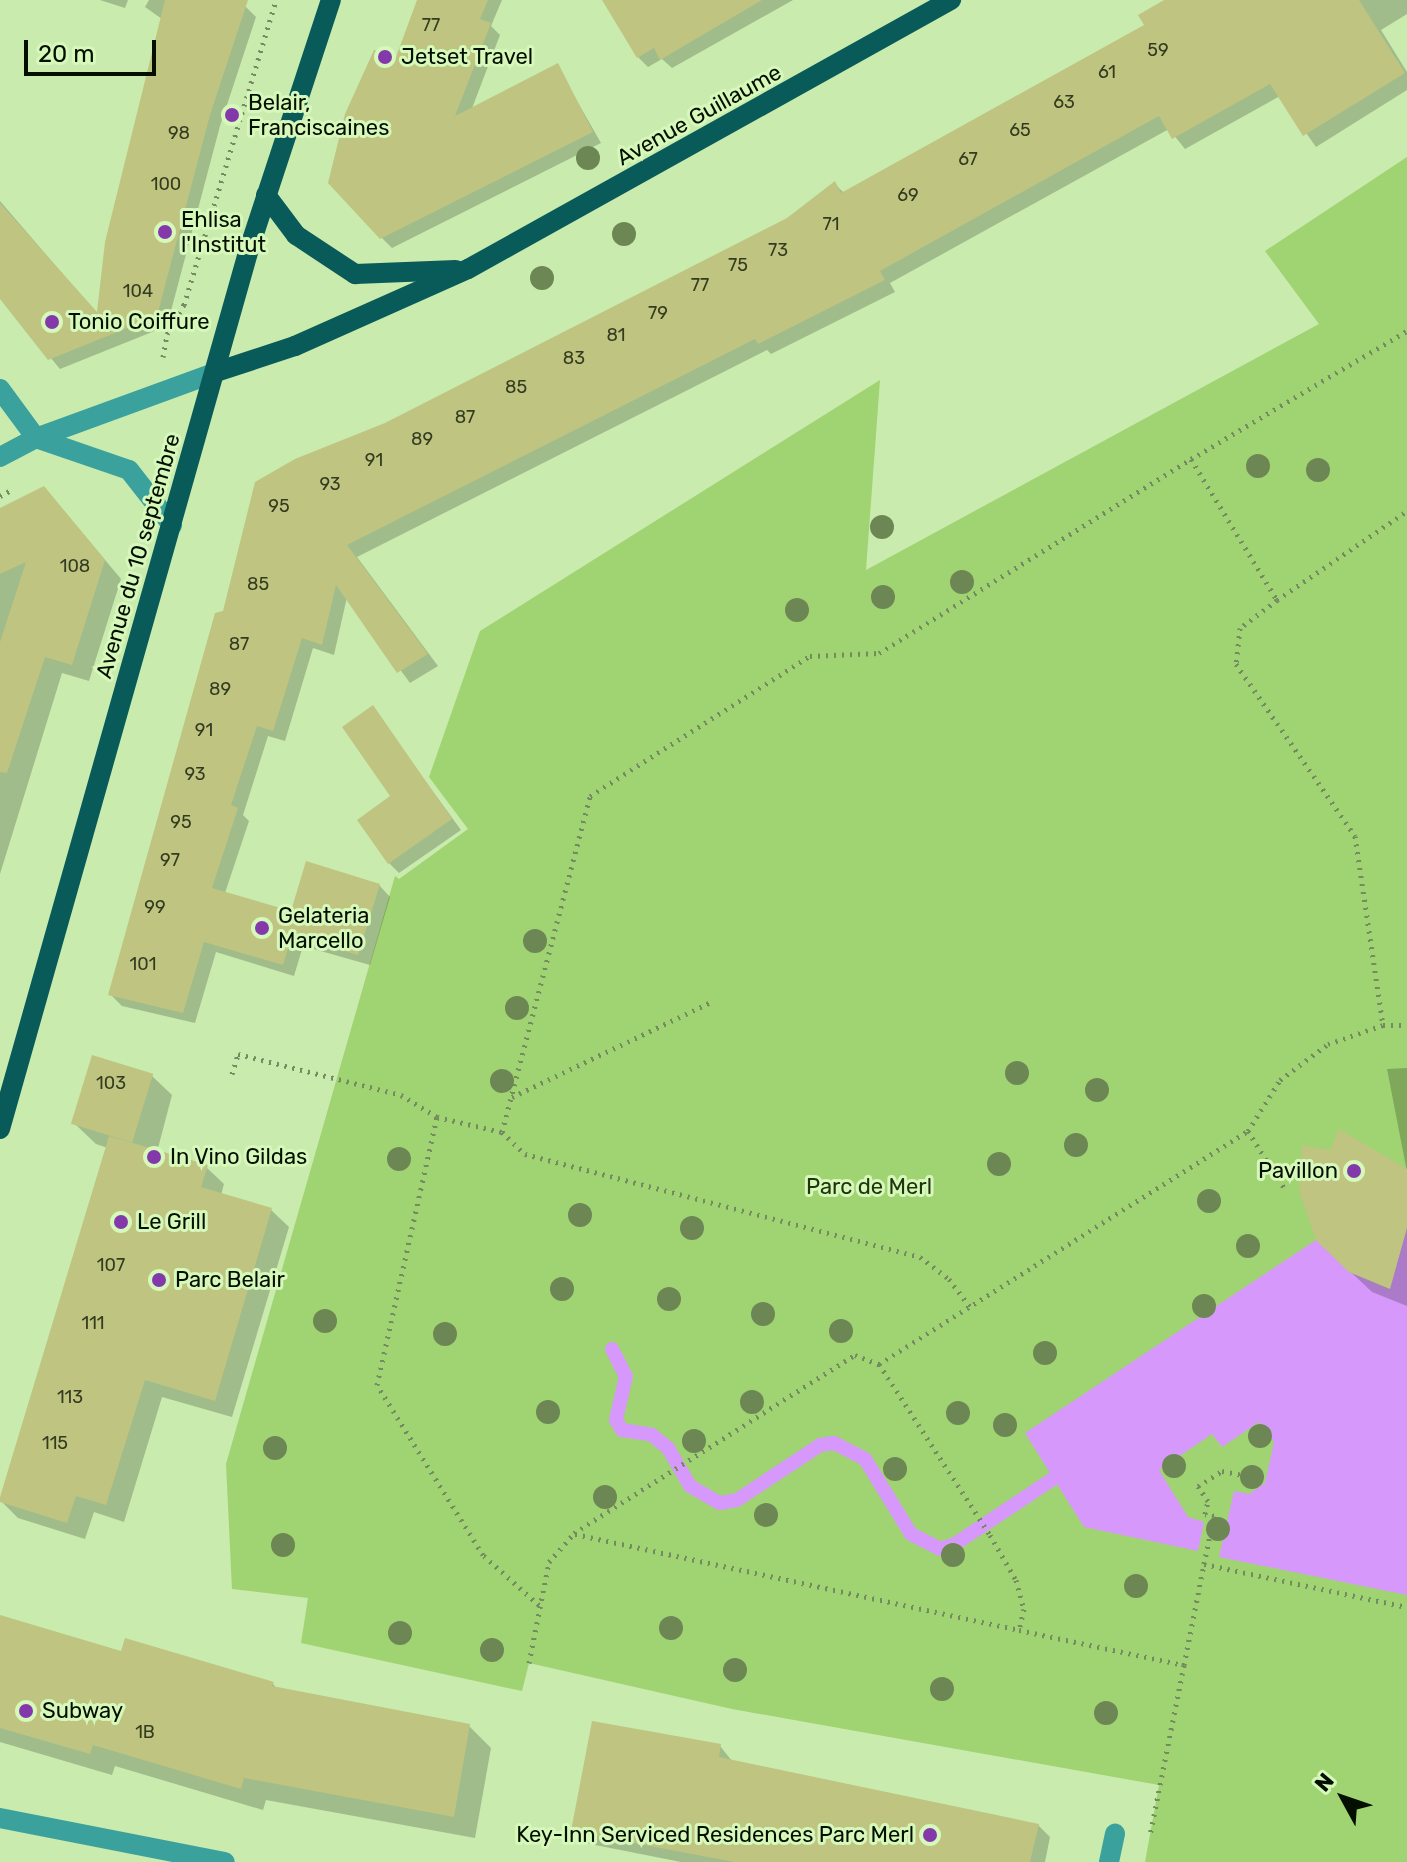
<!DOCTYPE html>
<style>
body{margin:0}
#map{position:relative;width:1407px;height:1862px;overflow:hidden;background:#c9ebae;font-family:Rubik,sans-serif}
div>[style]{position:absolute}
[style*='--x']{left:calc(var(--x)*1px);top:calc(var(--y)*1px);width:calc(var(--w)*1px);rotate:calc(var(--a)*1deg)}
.green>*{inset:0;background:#a0d372}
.water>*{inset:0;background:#d699fb}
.shadow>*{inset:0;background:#0003}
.stream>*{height:14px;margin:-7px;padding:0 7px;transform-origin:7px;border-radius:7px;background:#d699fb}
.building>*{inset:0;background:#bfc481;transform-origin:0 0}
.path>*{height:5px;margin-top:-2.5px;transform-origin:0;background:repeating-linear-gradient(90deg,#748b62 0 2px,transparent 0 8px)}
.service>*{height:20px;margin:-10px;padding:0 10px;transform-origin:10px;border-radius:10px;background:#3aa19d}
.minor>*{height:20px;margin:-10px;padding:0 10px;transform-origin:10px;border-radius:10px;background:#3aa19d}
.tertiary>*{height:20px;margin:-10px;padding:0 10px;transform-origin:10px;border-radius:10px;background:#3aa19d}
.primary>*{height:20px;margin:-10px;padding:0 10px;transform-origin:10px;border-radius:10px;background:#095b59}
.trees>*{width:24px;height:24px;margin:-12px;border-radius:50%;background:#6c8754}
.dots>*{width:22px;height:22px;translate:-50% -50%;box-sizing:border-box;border:4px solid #d6f8bb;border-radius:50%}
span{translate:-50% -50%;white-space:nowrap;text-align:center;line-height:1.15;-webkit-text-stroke:6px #d6f8bb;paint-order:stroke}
.number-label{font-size:18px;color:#343c20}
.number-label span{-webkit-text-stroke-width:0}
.poi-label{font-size:22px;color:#050f00}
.left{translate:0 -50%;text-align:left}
.right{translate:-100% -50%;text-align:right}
.street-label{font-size:22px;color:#050f00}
.park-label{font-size:22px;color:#20350a}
.north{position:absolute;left:1303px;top:1758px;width:80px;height:80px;-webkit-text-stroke:6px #d6f8bb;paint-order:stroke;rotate:310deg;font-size:22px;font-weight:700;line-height:32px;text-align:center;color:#050f00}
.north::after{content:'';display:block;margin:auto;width:28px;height:36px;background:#050f00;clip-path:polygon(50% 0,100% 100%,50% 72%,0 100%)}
.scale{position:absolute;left:24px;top:40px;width:132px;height:36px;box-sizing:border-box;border:4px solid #050f00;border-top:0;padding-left:10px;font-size:24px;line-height:28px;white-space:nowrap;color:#050f00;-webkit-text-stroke:6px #d6f8bb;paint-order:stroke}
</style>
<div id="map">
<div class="green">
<i style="clip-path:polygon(1407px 157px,1407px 1862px,1145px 1862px,1159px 1785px,732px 1709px,529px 1663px,522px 1691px,301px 1643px,308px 1598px,232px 1589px,226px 1464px,395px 876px,399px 879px,468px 829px,429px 777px,480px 631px,880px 380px,866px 570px,1319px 324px,1265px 251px)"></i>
</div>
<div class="water">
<i style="clip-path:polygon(1407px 1228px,1407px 1595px,1219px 1557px,1234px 1491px,1249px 1494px,1265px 1483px,1274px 1442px,1259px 1422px,1222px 1447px,1212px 1434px,1159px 1470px,1188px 1517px,1204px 1522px,1198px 1551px,1084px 1527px,1025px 1433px,1316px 1240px,1349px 1272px,1389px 1289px)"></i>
</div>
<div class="shadow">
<i style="clip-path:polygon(100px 0,128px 0,125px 8px)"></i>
<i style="clip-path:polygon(149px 0,225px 0,245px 6px,256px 17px,220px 126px,167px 326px,60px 369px,0 297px,0 201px,98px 315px,162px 19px,145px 7px)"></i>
<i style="clip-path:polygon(421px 0,502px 0,491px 26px,500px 35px,471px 111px,557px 66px,601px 143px,392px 248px,382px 238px,398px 59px)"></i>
<i style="clip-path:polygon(607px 0,793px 0,672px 68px,662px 59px,648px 67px,638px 57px)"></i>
<i style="clip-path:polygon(1174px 0,1407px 0,1407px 14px,1381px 30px,1407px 72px,1407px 90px,1316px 147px,1280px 96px,1185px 149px,1169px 129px,890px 283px,895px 292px,771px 354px,767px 350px,357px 557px,438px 666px,410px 683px,347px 597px,334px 655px,313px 648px,285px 741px,268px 736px,243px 815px,249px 821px,225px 893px,292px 914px,379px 885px,390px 897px,370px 965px,303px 946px,294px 976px,216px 952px,195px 1023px,122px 1006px,110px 994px,225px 613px,386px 425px,788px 220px,835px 184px,845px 194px,1147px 26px)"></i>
<i style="clip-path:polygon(60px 506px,121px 579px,89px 681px,62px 673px,0 874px,0 510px)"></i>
<i style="clip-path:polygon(372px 708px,461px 830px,399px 873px,389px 863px,393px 796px)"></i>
<i style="clip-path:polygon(1407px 1068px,1407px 1172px,1387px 1069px)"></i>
<i style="clip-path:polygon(152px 1076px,172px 1095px,157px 1152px,206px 1167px,224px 1184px,221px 1195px,271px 1210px,289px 1227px,232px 1417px,162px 1397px,124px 1522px,94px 1512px,85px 1539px,18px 1518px,1px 1501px,108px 1148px,96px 1144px,76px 1125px)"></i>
<i style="clip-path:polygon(1407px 1172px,1407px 1306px,1372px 1292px,1338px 1260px)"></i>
<i style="clip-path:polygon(0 1617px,123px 1653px,273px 1684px,278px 1690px,469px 1726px,491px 1748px,475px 1838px,266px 1800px,263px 1810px,115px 1766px,112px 1775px,0 1742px)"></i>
<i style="clip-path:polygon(720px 1746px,732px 1761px,1038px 1825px,1050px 1837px,1045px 1862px,681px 1862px,585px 1843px,573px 1831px)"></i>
</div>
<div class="stream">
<i style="--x:612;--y:1349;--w:30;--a:63"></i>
<i style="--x:626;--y:1376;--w:45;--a:102.8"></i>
<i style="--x:616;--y:1420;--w:12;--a:59"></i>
<i style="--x:622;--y:1430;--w:30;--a:9"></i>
<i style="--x:652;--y:1435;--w:21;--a:39"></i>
<i style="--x:668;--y:1448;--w:44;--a:59.9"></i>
<i style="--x:690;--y:1486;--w:34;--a:30"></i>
<i style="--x:720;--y:1503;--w:17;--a:-10"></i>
<i style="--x:737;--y:1500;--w:100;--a:-33.5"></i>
<i style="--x:820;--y:1445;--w:14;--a:-8"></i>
<i style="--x:834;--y:1443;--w:35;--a:27"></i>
<i style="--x:865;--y:1459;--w:88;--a:58.5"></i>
<i style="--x:911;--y:1534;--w:33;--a:27"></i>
<i style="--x:940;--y:1549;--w:16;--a:-18"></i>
<i style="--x:955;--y:1544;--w:118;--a:-33.6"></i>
</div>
<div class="building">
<i style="clip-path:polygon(165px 0,248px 0,210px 115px,157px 316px,48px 360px,0 299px,0 203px,97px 312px,105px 242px)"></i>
<i style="clip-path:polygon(417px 0,488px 0,480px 19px,491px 23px,455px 116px,558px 63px,593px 132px,380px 239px,328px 183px,345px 114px,374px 50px,396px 57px)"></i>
<i style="clip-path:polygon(602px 0,762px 0,660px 60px,654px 48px,637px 58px)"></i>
<i style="clip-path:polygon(1164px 0,1359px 0,1405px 73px,1303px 136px,1270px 84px,1172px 139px,1159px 116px,880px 271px,885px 280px,758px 344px,755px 339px,347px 545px,428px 654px,397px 673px,336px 585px,322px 645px,302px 638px,273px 731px,257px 726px,231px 805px,238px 808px,212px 888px,291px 911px,306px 861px,380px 884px,358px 955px,292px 935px,283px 965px,204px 942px,183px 1013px,108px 995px,215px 613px,223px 611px,255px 482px,295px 459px,385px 423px,787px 218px,835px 181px,841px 193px,1144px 25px,1138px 15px)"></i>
<i style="clip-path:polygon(44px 486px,105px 560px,72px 665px,45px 657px,7px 773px,0 772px,0 642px,26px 562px,0 574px,0 508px)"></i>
<i style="clip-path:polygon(373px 705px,452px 819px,388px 864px,357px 820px,390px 796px,342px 727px)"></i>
<i style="left:92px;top:1055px;width:64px;height:72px;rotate:17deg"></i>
<i style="clip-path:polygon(1339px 1129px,1407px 1169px,1407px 1228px,1390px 1289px,1349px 1272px,1316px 1240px,1299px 1191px,1302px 1145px,1330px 1150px)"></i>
<i style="clip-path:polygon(109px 1136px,208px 1165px,201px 1187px,272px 1208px,215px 1401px,145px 1380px,106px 1505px,76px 1496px,67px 1523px,0 1502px,0 1497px)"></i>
<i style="clip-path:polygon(0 1615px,121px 1651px,125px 1638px,274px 1682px,272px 1686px,470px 1724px,454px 1817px,244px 1778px,241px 1789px,93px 1745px,90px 1754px,0 1728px)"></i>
<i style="clip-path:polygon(592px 1721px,721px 1744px,719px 1757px,1039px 1824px,1030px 1862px,734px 1862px,571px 1831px)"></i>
</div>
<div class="path">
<i style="--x:163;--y:357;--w:23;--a:-80"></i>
<i style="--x:167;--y:334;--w:34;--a:-60"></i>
<i style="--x:184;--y:305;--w:319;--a:-73.2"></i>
<i style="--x:1191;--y:459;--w:251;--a:-30.7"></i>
<i style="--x:0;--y:496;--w:15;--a:-28"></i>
<i style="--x:1277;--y:600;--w:46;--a:142.9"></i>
<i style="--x:1240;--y:628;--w:36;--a:96"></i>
<i style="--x:1236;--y:664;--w:209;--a:55.3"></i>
<i style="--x:1355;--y:836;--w:191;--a:81.6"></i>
<i style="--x:232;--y:1074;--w:21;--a:-73"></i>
<i style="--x:238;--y:1054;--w:168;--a:14.1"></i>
<i style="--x:401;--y:1095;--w:42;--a:31.4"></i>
<i style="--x:512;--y:1097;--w:221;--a:-25.5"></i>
<i style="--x:1248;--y:1131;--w:60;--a:-57.9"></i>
<i style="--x:1280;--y:1080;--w:60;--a:-36.9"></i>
<i style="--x:1328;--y:1044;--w:58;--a:-19.1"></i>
<i style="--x:1383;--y:1025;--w:24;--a:0"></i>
<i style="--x:502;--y:1132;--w:32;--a:44"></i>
<i style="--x:525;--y:1154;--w:408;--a:14.6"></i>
<i style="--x:920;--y:1257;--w:36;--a:37"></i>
<i style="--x:949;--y:1279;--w:35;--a:53"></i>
<i style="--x:879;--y:1364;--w:436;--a:-32.3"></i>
<i style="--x:1248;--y:1131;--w:67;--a:57.7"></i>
<i style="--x:575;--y:1534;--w:454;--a:12.2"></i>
<i style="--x:1204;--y:1564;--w:49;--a:-78.2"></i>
<i style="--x:1214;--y:1516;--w:9;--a:-167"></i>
<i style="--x:1205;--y:1514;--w:13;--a:-77"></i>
<i style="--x:1208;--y:1501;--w:18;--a:-124"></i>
<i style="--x:1198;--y:1486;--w:28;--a:-32"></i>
<i style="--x:1222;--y:1471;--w:31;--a:11"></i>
<i style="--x:539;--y:1605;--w:75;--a:-138.2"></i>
<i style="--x:483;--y:1555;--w:200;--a:-121.9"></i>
<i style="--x:377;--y:1385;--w:275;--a:-77.4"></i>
<i style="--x:437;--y:1117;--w:67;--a:13"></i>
<i style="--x:502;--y:1132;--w:347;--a:-75.3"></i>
<i style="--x:590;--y:796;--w:261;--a:-32.5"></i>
<i style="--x:810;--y:656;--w:69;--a:-2.5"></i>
<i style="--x:879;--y:653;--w:367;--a:-31.9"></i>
<i style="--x:1191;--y:459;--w:165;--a:58.6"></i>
<i style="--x:1277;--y:600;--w:158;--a:-34.4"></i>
<i style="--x:529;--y:1663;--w:103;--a:-78.8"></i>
<i style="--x:549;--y:1562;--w:38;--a:-49"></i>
<i style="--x:574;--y:1533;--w:333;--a:-32.4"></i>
<i style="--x:855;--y:1355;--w:26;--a:21"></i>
<i style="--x:879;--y:1364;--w:204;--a:57"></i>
<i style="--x:990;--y:1535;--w:52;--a:60"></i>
<i style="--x:1016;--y:1580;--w:30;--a:75"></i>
<i style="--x:1024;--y:1609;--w:22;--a:103"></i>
<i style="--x:1019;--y:1630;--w:169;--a:12"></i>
<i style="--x:1184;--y:1665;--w:173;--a:101.3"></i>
<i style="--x:1184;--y:1665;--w:103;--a:-78.8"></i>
<i style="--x:1204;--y:1564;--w:208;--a:12"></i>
</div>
<div class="service">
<i style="--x:1109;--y:1862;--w:29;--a:-78"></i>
</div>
<div class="minor">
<i style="--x:0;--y:389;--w:61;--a:53.7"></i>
<i style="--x:36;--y:438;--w:98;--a:19"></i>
<i style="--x:129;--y:470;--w:70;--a:52"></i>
<i style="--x:0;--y:457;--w:41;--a:-27.8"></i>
<i style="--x:36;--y:438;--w:192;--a:-20.1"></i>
</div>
<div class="tertiary">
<i style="--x:0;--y:1818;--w:229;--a:11.1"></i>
</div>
<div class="primary">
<i style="--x:266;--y:195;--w:50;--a:53.1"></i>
<i style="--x:296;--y:235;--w:71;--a:33.5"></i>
<i style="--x:355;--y:274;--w:101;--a:-2.3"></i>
<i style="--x:216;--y:372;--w:83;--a:-18.2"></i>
<i style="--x:295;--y:346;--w:189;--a:-24"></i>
<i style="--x:468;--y:269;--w:553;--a:-29.12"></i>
<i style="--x:0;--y:1129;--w:915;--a:-74.2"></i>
<i style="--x:249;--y:249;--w:262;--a:-71.8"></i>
</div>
<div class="trees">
<i style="left:588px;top:158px"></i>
<i style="left:624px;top:234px"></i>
<i style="left:542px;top:278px"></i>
<i style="left:1258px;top:466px"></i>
<i style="left:1318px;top:470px"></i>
<i style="left:882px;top:527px"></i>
<i style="left:962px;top:582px"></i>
<i style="left:883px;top:597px"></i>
<i style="left:797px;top:610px"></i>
<i style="left:535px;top:941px"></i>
<i style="left:517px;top:1008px"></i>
<i style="left:1017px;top:1073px"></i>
<i style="left:502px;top:1081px"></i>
<i style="left:1097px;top:1090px"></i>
<i style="left:1076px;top:1145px"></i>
<i style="left:399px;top:1159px"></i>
<i style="left:999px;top:1164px"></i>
<i style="left:1209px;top:1201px"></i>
<i style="left:580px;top:1215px"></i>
<i style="left:692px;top:1228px"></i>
<i style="left:1248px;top:1246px"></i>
<i style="left:562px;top:1289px"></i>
<i style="left:669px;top:1299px"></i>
<i style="left:1204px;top:1306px"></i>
<i style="left:763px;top:1314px"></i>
<i style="left:325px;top:1321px"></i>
<i style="left:841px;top:1331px"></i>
<i style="left:445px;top:1334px"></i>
<i style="left:1045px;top:1353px"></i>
<i style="left:752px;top:1402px"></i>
<i style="left:548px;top:1412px"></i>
<i style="left:958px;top:1413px"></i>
<i style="left:1005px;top:1425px"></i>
<i style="left:1260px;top:1436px"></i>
<i style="left:694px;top:1441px"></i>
<i style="left:275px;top:1448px"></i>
<i style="left:1174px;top:1466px"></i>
<i style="left:895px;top:1469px"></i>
<i style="left:1252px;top:1477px"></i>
<i style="left:605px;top:1497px"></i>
<i style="left:766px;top:1515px"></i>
<i style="left:1218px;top:1529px"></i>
<i style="left:283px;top:1545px"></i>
<i style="left:953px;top:1555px"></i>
<i style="left:1136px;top:1586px"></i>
<i style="left:671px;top:1628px"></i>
<i style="left:400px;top:1633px"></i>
<i style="left:492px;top:1650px"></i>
<i style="left:735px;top:1670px"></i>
<i style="left:942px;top:1689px"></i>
<i style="left:1106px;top:1713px"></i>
</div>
<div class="dots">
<i style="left:385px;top:57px;background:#8439ab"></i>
<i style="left:232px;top:115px;background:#8439ab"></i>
<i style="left:165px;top:232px;background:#8439ab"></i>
<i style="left:52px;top:322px;background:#8439ab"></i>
<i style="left:262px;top:928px;background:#8439ab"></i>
<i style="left:154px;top:1157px;background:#8439ab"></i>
<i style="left:1354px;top:1171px;background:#8439ab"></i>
<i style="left:121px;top:1222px;background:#8439ab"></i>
<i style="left:159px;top:1280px;background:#8439ab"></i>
<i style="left:26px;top:1711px;background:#8439ab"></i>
<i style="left:930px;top:1835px;background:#8439ab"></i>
</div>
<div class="number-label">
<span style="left:431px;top:25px">77</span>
<span style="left:1158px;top:50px">59</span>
<span style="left:1107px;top:72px">61</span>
<span style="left:1064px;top:102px">63</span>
<span style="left:1020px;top:130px">65</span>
<span style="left:179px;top:133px">98</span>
<span style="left:968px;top:159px">67</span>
<span style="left:166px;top:184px">100</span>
<span style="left:908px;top:195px">69</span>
<span style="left:831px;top:224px">71</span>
<span style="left:778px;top:250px">73</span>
<span style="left:738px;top:265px">75</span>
<span style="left:700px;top:285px">77</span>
<span style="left:138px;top:291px">104</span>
<span style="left:658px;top:313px">79</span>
<span style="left:616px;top:335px">81</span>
<span style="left:574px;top:358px">83</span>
<span style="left:516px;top:387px">85</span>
<span style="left:465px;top:417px">87</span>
<span style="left:422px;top:439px">89</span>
<span style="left:374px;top:460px">91</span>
<span style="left:330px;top:484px">93</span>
<span style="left:279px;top:506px">95</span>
<span style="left:75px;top:566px">108</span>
<span style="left:258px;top:584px">85</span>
<span style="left:239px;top:644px">87</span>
<span style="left:220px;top:689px">89</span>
<span style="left:204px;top:730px">91</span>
<span style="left:195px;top:774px">93</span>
<span style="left:181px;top:822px">95</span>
<span style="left:170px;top:860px">97</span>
<span style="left:155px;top:907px">99</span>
<span style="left:143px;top:964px">101</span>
<span style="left:111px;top:1083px">103</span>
<span style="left:111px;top:1265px">107</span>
<span style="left:93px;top:1323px">111</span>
<span style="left:70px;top:1397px">113</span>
<span style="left:55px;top:1443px">115</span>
<span style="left:145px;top:1732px">1B</span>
</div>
<div class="poi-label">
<span class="left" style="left:401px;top:57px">Jetset Travel</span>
<span class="left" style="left:248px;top:115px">Belair,<br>Franciscaines</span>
<span class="left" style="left:181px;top:232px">Ehlisa<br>l'Institut</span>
<span class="left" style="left:68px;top:322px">Tonio Coiffure</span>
<span class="left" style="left:278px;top:928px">Gelateria<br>Marcello</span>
<span class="left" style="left:170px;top:1157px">In Vino Gildas</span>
<span class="right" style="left:1338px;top:1171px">Pavillon</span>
<span class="left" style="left:137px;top:1222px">Le Grill</span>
<span class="left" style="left:175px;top:1280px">Parc Belair</span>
<span class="left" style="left:42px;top:1711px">Subway</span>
<span class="right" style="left:914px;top:1835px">Key-Inn Serviced Residences Parc Merl</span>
</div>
<div class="street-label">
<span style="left:699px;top:115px;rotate:-29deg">Avenue Guillaume</span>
<span style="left:138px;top:556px;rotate:-74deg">Avenue du 10 septembre</span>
</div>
<div class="park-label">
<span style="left:869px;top:1187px">Parc de Merl</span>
</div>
<div class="north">N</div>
<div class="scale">20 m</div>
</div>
